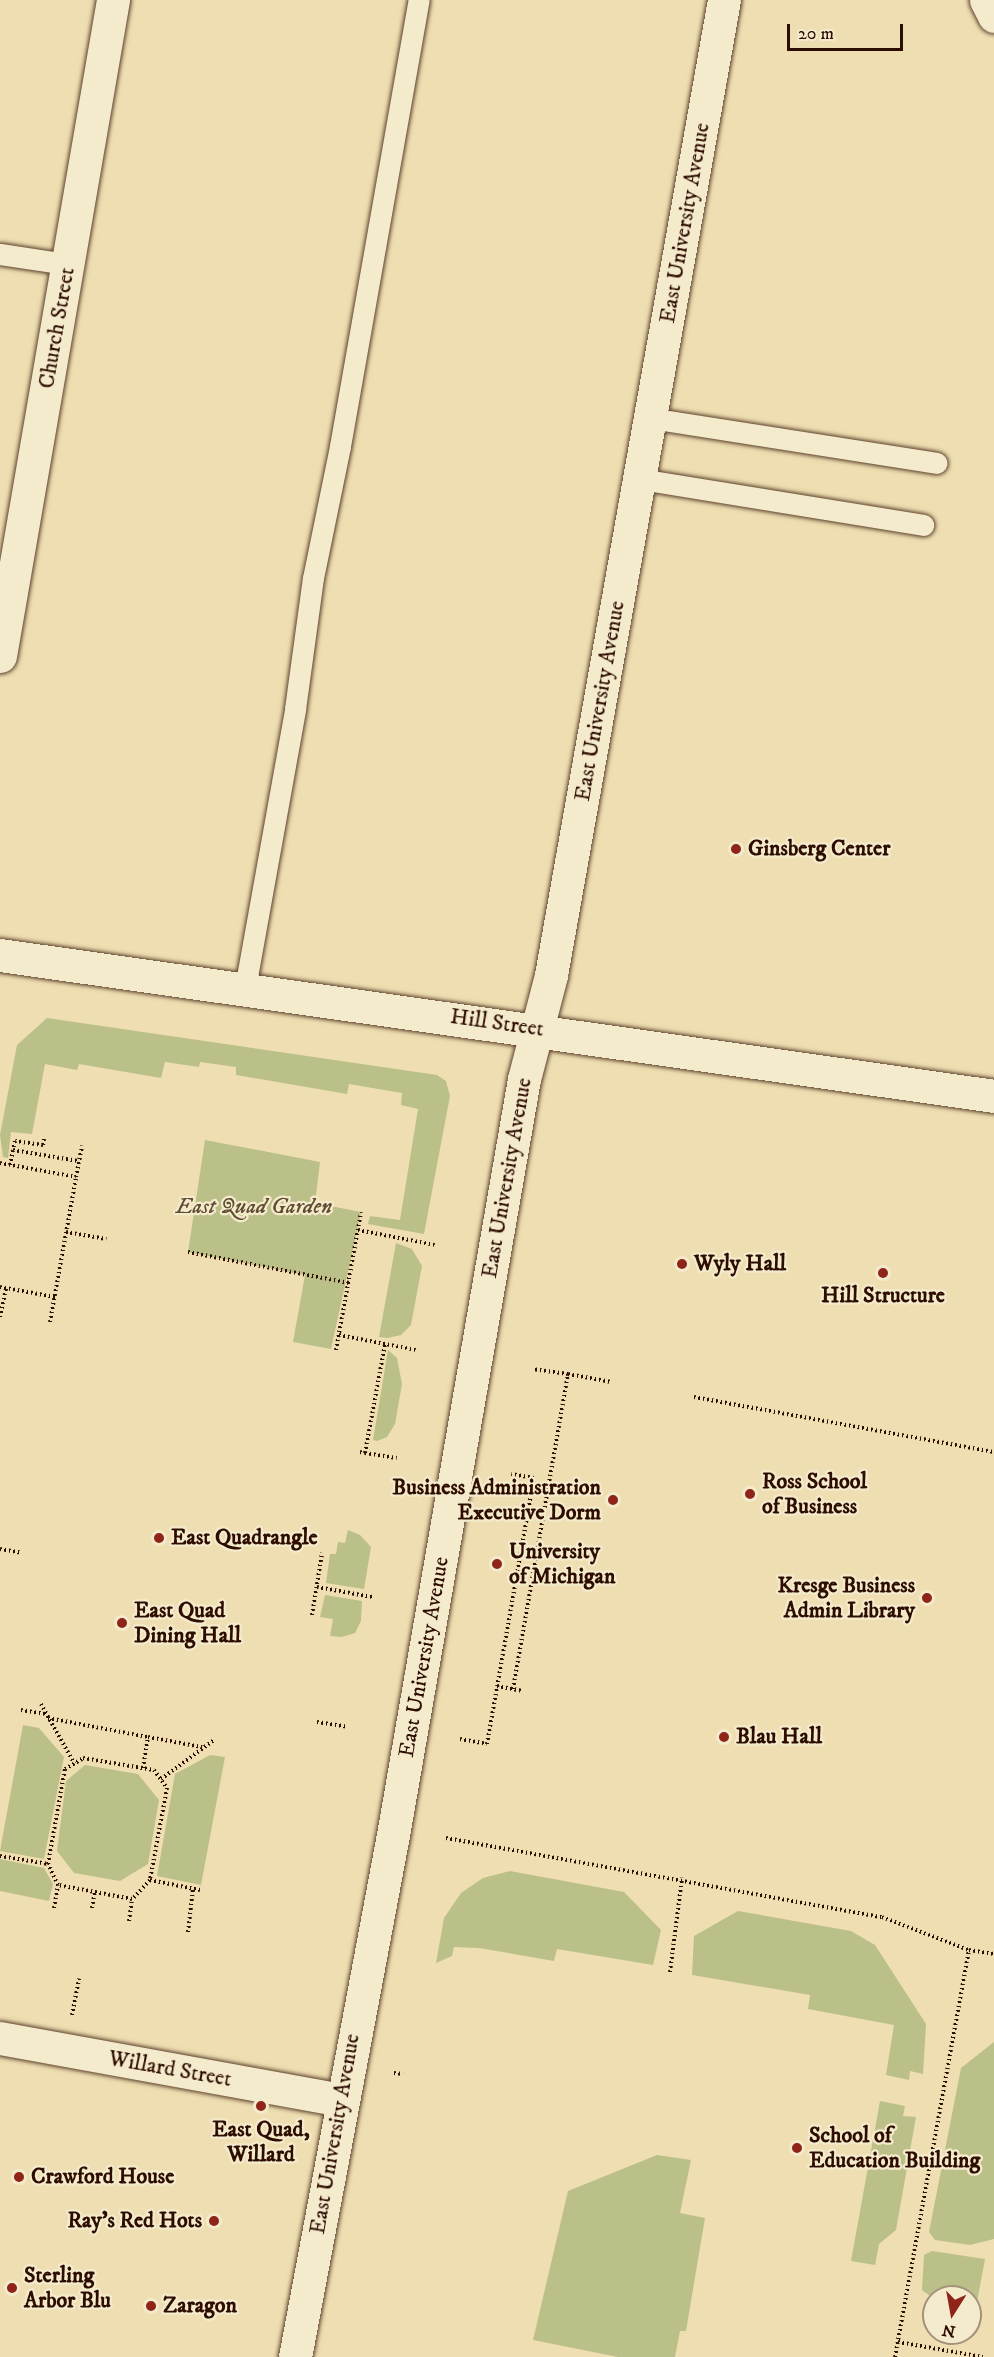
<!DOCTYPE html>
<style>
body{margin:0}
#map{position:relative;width:994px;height:2357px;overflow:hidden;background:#eedeb1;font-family:"IM FELL DW Pica",serif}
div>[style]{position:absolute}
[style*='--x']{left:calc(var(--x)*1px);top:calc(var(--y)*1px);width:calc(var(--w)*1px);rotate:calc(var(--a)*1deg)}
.green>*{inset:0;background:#bbc089}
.path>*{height:4px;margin-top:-2px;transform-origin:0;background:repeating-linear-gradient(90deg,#2e0d01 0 1.5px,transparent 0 4.5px)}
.roads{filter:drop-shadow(0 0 2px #5e412d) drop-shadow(0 0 2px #5e412d)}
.lane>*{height:21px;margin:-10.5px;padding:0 10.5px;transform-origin:10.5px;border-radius:10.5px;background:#f4eacc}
.street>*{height:33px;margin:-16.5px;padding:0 16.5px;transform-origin:16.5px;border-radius:16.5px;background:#f4eacc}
.secondary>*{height:33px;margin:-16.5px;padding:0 16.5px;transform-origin:16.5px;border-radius:16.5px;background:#f4eacc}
.dots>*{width:16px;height:16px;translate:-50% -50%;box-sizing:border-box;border:3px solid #f4eacc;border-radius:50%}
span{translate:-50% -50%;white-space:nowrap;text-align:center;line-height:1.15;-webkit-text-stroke:4.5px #f4eacc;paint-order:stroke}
.street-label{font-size:22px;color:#2e0d01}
.poi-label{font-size:22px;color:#2e0d01;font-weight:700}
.left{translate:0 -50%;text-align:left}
.right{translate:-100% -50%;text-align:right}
.park-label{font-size:22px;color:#5f4c31;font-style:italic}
.north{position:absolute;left:922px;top:2285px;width:60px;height:60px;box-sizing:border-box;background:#f4eacc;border:2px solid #a5927b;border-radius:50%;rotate:191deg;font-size:16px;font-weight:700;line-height:24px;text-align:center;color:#2e0d01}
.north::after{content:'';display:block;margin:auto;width:21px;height:27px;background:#8f2418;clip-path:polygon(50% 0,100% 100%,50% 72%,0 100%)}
.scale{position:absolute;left:787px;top:24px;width:116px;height:27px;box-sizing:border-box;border:3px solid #2e0d01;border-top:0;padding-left:8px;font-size:18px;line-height:21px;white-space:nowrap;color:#2e0d01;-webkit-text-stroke:4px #f4eacc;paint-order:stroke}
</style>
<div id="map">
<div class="green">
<i style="clip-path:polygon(47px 1018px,437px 1075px,446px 1081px,450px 1096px,424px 1234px,368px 1224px,370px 1216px,400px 1220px,418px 1109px,401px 1105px,402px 1093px,349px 1084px,347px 1094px,236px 1075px,236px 1067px,200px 1062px,199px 1067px,165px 1062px,161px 1078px,79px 1064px,77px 1070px,45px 1064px,32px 1134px,11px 1132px,8px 1158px,3px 1157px,0 1135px,17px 1045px)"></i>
<i style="clip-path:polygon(205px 1140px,320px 1162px,315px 1203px,361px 1212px,331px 1349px,293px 1342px,305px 1275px,188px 1252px)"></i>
<i style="clip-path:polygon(396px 1243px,412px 1249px,422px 1266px,411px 1325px,401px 1335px,388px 1338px,379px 1337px)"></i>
<i style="clip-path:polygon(388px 1350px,397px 1358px,402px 1384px,395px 1424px,387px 1437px,377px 1441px,373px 1440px)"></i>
<i style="clip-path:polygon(348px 1530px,360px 1535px,371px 1547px,364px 1589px,326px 1583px,330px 1554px,336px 1554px,338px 1542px,345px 1543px)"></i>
<i style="clip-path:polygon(325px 1595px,362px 1601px,361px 1621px,355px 1633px,342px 1637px,330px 1636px,333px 1619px,320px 1617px)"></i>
<i style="clip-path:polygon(23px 1725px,39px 1728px,64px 1757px,44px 1859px,0 1851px)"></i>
<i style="clip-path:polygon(210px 1755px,225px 1757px,201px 1885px,157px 1876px,175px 1774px)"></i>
<i style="clip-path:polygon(85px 1765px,138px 1774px,159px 1800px,148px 1864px,120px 1881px,74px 1873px,57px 1851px,66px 1781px)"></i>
<i style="clip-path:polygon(0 1859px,44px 1868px,53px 1884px,49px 1901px,0 1891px)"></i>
<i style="clip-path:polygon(510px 1871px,624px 1892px,661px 1930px,653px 1965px,557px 1949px,554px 1961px,479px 1948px,454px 1947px,452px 1956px,436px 1963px,444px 1918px,461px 1893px,483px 1878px)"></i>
<i style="clip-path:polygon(738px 1911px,851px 1931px,875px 1945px,926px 2024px,923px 2074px,910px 2071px,909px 2080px,886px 2075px,894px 2025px,808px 2009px,810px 1995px,692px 1975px,694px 1936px)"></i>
<i style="clip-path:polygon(994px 2042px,994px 2239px,970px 2245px,935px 2240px,929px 2232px,961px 2068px)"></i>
<i style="clip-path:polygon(880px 2101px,905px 2106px,903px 2116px,916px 2117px,896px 2230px,879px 2244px,875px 2265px,851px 2261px)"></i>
<i style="clip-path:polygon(657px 2155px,691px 2160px,680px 2213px,705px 2218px,686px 2331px,680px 2331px,675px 2357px,618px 2357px,533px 2340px,568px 2191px)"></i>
<i style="clip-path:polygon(932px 2251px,985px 2259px,976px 2307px,970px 2305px,970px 2297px,934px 2299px,922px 2290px,924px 2255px)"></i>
</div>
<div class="path">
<i style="--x:44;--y:1139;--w:6;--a:99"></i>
<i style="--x:43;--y:1145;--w:28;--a:-172"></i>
<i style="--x:15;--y:1141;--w:9;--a:103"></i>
<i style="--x:13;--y:1150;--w:66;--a:9.6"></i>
<i style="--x:0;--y:1163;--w:77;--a:10.4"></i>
<i style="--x:76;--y:1177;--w:32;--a:-79"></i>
<i style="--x:10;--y:1165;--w:15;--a:-79"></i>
<i style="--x:358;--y:1230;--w:78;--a:11"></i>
<i style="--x:66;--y:1232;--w:41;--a:9.9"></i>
<i style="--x:188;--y:1252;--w:164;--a:10.9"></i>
<i style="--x:0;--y:1287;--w:56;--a:10.3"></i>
<i style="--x:0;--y:1317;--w:30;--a:-78"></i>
<i style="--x:50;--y:1322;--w:147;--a:-79.8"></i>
<i style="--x:339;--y:1335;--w:78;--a:11"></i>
<i style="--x:336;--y:1350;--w:140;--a:-79.7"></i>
<i style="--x:568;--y:1374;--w:44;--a:10.5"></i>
<i style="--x:694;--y:1397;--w:305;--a:10.4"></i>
<i style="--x:360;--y:1452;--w:5;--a:11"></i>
<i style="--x:365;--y:1453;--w:111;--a:-79.6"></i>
<i style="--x:365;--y:1453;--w:32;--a:9"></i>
<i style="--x:0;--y:1549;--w:22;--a:10"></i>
<i style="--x:317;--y:1587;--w:56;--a:10.3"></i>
<i style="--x:312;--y:1615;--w:63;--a:-80.8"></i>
<i style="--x:497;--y:1686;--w:25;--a:11"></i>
<i style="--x:513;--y:1689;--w:320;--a:-80.1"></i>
<i style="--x:568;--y:1374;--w:34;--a:-172"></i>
<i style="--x:41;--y:1704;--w:68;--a:60.8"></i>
<i style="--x:21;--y:1710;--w:25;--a:9"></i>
<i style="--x:48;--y:1718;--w:102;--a:10.8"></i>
<i style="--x:317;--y:1722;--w:31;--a:9"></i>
<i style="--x:460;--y:1739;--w:27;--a:10"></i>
<i style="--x:487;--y:1744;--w:270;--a:-80"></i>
<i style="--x:534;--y:1478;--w:23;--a:-170"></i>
<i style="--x:83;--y:1758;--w:72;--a:9.6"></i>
<i style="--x:154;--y:1770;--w:22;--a:54"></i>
<i style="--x:167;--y:1788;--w:94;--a:100.5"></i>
<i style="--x:150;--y:1880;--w:26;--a:133"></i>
<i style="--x:132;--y:1899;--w:75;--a:-169.3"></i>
<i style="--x:58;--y:1885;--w:23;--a:-115"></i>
<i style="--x:48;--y:1864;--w:97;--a:-79.9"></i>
<i style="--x:65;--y:1769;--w:21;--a:-31"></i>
<i style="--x:143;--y:1768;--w:31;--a:-81"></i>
<i style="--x:148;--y:1737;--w:55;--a:10.5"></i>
<i style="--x:161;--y:1779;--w:66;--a:-36.3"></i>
<i style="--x:446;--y:1838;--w:443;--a:10.3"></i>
<i style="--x:882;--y:1917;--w:93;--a:20.8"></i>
<i style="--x:969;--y:1950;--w:25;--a:9"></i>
<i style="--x:0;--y:1856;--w:49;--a:9.5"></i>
<i style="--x:150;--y:1880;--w:51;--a:11.3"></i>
<i style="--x:54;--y:1908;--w:23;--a:-80"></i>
<i style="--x:92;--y:1908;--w:17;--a:-80"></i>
<i style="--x:129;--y:1921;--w:22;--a:-82"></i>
<i style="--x:188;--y:1932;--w:43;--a:-83.4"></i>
<i style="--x:670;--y:1972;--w:95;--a:-82.7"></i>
<i style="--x:72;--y:2015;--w:37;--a:-79"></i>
<i style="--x:394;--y:2073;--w:9;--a:6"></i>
<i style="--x:898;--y:2342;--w:86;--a:10"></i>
<i style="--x:895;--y:2357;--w:414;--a:-79.7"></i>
</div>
<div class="roads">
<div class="lane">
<i style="--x:0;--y:254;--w:68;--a:8.5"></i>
<i style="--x:650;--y:418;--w:290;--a:8.9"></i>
<i style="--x:640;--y:479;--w:287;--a:9.2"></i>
<i style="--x:245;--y:988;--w:283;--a:-79.8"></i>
<i style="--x:295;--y:709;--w:132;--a:-82.2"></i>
<i style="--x:313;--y:578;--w:135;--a:-78.4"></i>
<i style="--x:340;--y:446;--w:453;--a:-80"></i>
</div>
<div class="street">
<i style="--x:986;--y:0;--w:18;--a:63"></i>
<i style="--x:0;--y:656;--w:666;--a:-80.23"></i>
<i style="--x:0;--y:2038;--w:346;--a:10.3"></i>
<i style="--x:295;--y:2357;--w:531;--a:-79.37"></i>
<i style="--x:393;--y:1835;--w:767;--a:-80.17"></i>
<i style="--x:524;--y:1079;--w:107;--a:-75.4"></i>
<i style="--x:551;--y:975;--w:990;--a:-79.94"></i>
</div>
<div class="secondary">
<i style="--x:0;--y:955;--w:1004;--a:8.07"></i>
</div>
</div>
<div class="dots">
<i style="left:736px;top:849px;background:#8f2418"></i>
<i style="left:682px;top:1264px;background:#8f2418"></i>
<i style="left:883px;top:1273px;background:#8f2418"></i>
<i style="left:750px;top:1494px;background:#8f2418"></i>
<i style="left:613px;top:1500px;background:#8f2418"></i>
<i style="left:159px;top:1538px;background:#8f2418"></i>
<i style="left:497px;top:1564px;background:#8f2418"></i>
<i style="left:927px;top:1598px;background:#8f2418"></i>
<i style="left:122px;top:1623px;background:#8f2418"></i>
<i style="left:724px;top:1737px;background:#8f2418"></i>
<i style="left:261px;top:2106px;background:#8f2418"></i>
<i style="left:797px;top:2148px;background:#8f2418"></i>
<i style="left:19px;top:2177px;background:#8f2418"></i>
<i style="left:214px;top:2221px;background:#8f2418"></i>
<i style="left:12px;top:2288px;background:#8f2418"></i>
<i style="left:151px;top:2306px;background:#8f2418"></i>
</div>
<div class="street-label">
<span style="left:685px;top:223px;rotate:-80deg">East University Avenue</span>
<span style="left:57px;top:328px;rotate:-80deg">Church Street</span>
<span style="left:600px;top:701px;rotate:-80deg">East University Avenue</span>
<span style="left:497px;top:1023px;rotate:8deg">Hill Street</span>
<span style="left:507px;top:1178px;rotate:-80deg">East University Avenue</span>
<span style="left:424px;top:1657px;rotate:-80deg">East University Avenue</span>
<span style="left:170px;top:2069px;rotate:10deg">Willard Street</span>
<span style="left:335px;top:2134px;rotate:-80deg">East University Avenue</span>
</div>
<div class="poi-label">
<span class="left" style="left:748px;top:849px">Ginsberg Center</span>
<span class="left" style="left:694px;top:1264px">Wyly Hall</span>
<span style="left:883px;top:1296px">Hill Structure</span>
<span class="left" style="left:762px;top:1494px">Ross School<br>of Business</span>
<span class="right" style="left:601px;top:1500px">Business Administration<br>Executive Dorm</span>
<span class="left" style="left:171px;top:1538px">East Quadrangle</span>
<span class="left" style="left:509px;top:1564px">University<br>of Michigan</span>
<span class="right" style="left:915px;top:1598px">Kresge Business<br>Admin Library</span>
<span class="left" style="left:134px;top:1623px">East Quad<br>Dining Hall</span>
<span class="left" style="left:736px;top:1737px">Blau Hall</span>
<span style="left:261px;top:2142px">East Quad,<br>Willard</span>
<span class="left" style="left:809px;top:2148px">School of<br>Education Building</span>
<span class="left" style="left:31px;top:2177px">Crawford House</span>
<span class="right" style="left:202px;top:2221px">Ray's Red Hots</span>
<span class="left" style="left:24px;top:2288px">Sterling<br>Arbor Blu</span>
<span class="left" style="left:163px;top:2306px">Zaragon</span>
</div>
<div class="park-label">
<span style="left:254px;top:1207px">East Quad Garden</span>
</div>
<div class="north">N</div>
<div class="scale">20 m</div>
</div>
